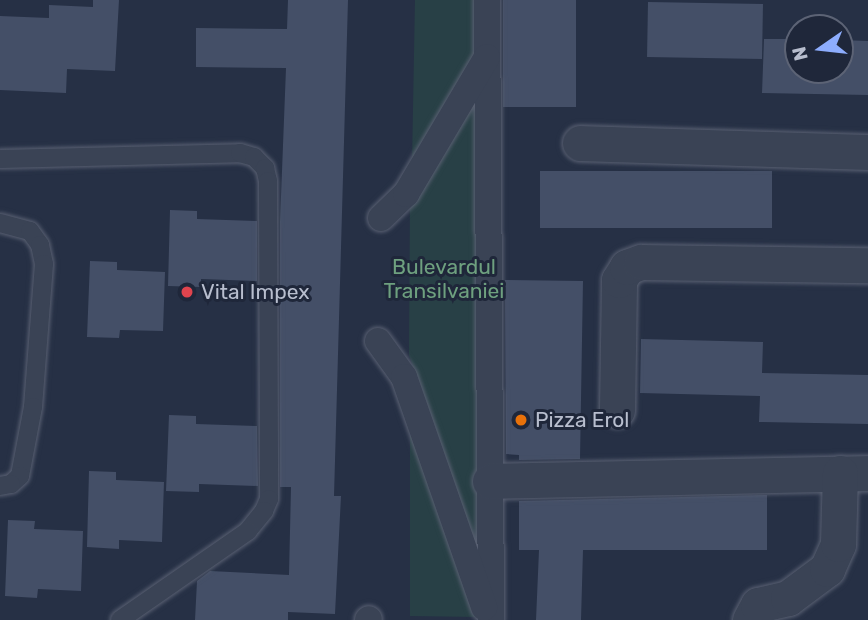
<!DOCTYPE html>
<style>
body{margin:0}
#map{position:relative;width:868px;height:620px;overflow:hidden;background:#263045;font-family:Rubik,sans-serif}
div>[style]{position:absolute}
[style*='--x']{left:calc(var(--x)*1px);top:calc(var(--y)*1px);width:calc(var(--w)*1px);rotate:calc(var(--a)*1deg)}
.green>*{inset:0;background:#284046}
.building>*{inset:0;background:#444f67;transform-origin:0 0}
.roads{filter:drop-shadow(0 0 2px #596072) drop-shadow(0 0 2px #596072)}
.service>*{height:18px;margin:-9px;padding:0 9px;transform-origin:9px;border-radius:9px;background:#3a4355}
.pedestrian>*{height:26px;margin:-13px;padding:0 13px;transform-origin:13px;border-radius:13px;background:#3a4355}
.minor>*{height:35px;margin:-17.5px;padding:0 17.5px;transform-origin:17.5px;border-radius:17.5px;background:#3a4355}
.dots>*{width:19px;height:19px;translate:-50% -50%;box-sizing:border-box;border:4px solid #1f273a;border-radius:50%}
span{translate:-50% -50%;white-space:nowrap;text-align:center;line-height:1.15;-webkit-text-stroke:6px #1f273a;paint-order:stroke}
.park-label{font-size:21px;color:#6ea07f}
.poi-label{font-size:21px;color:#b8bece}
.left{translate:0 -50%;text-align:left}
.north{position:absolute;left:784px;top:14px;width:70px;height:70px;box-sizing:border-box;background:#1f273a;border:2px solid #5c6375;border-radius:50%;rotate:256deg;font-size:19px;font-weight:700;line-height:28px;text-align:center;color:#b8bece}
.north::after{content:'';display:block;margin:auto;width:24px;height:32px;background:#8dadfe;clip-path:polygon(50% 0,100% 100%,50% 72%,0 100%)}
</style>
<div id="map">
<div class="green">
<i style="clip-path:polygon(415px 0,475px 0,475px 58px,412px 164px)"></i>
<i style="clip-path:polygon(478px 96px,480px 557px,409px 355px,410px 203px)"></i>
<i style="clip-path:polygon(410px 421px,478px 617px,410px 616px)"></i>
</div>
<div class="building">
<i style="clip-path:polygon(93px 0,119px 0,115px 71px,67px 69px,66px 93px,0 90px,0 16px,49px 18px,49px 5px,93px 7px)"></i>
<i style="clip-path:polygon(288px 0,348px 0,334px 496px,341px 496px,335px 614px,288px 612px,288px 620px,195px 620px,197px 581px,210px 571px,289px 575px,291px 487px,280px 487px,280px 222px,286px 68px,196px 67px,196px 28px,287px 29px)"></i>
<i style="left:503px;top:0;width:73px;height:107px"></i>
<i style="left:648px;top:2px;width:115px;height:55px;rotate:1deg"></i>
<i style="clip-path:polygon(764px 39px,798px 39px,798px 70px,840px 70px,840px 40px,868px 41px,868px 95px,762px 93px)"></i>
<i style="left:772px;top:171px;width:57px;height:232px;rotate:90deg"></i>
<i style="clip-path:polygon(170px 210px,197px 211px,197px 219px,257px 221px,257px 281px,201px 279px,201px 287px,168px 286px)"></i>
<i style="clip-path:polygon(90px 261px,117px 262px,117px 270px,165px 272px,163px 331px,120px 330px,119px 338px,87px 337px)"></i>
<i style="clip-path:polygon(505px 280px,583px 281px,580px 459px,519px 460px,519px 455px,506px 454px)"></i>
<i style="clip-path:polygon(641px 339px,763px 342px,762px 373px,868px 375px,868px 424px,759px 422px,760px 396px,640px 393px)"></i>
<i style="clip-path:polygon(169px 415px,196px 416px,196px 424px,257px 426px,258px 486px,199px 484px,199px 492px,166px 491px)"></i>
<i style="clip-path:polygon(89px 471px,116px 472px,116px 480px,164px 482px,162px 542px,119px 540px,119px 549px,87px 547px)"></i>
<i style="clip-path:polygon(767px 495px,767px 550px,583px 550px,581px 620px,536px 620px,539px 550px,519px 550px,519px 501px)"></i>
<i style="clip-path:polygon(8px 520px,35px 521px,34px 529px,83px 531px,81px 591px,38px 589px,37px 598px,5px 596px)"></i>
</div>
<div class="roads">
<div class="service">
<i style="--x:0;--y:159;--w:240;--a:-1.4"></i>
<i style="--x:240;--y:153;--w:15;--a:16"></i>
<i style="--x:254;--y:157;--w:16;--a:45"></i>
<i style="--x:265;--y:168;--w:13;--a:77"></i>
<i style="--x:268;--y:181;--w:318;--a:89.8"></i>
<i style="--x:269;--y:499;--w:13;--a:113"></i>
<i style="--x:264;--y:511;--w:26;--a:129"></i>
<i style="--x:248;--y:531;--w:156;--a:145.2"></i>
<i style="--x:0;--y:223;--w:31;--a:15"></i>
<i style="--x:30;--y:231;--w:17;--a:54"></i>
<i style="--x:40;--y:245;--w:19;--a:78"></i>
<i style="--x:44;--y:264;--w:143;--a:94.4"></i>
<i style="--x:33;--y:407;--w:70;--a:100.7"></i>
<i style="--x:20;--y:476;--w:12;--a:138"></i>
<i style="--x:11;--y:484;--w:11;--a:170"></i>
</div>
<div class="pedestrian">
<i style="--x:487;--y:0;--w:620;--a:89.63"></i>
<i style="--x:381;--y:218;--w:35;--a:-44"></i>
<i style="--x:406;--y:194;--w:159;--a:-59.4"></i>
<i style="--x:378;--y:341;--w:44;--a:54.2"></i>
<i style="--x:404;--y:377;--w:244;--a:70.8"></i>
<i style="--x:368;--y:620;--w:1;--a:-45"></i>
</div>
<div class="minor">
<i style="--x:580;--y:143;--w:288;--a:1.8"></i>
<i style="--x:617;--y:410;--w:130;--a:-89.1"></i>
<i style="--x:619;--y:280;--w:15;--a:-58"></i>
<i style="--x:627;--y:267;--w:15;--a:-20"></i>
<i style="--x:641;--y:262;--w:227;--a:0.8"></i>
<i style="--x:490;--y:481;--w:378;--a:-1.2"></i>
<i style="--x:750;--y:620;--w:17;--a:-62"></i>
<i style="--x:758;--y:605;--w:31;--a:-13"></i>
<i style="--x:788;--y:598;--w:49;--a:-36.6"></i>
<i style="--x:827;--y:569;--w:27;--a:-66"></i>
<i style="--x:838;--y:544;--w:71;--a:-88.4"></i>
</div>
</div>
<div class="dots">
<i style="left:187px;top:292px;background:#e0444e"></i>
<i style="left:521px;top:420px;background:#e8710a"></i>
</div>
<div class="park-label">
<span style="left:444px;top:279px">Bulevardul<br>Transilvaniei</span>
</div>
<div class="poi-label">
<span class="left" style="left:201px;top:292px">Vital Impex</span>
<span class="left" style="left:535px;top:420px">Pizza Erol</span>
</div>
<div class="north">N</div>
</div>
